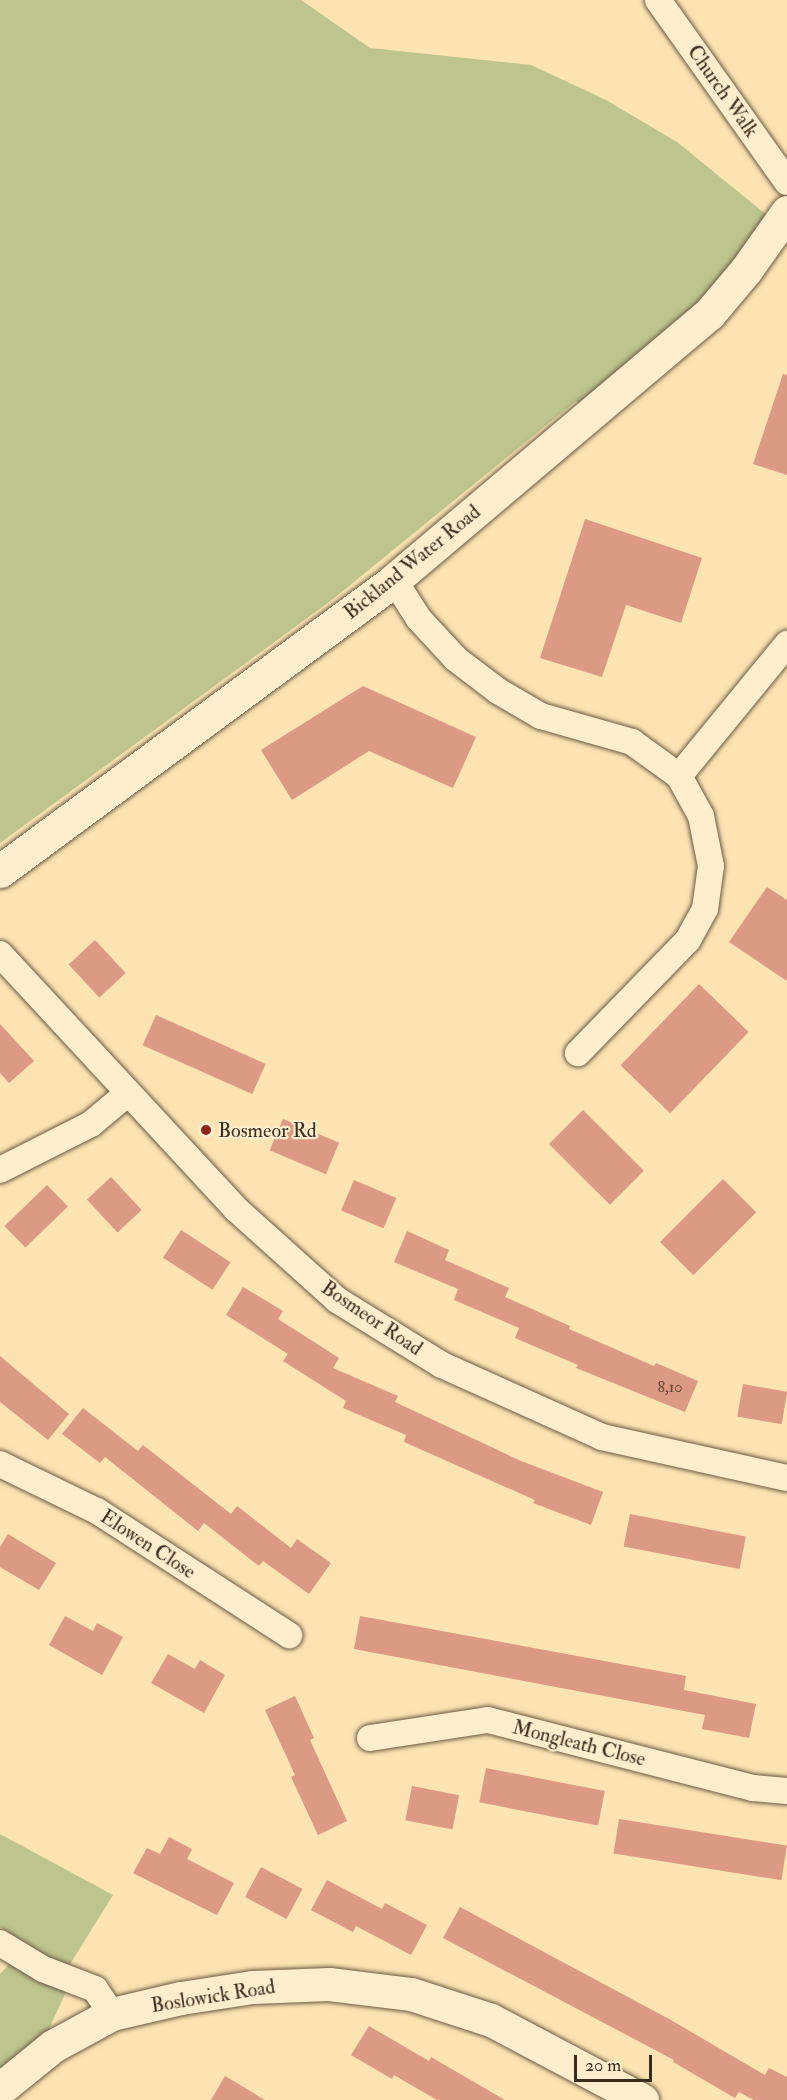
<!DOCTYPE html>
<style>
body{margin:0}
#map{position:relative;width:787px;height:2100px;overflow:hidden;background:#fbe3b2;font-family:"IM FELL Double Pica",serif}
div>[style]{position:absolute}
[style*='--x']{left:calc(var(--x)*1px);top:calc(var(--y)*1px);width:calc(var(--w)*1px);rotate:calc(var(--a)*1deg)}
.green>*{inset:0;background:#bdc48d}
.building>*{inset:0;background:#dc9984;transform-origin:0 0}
.roads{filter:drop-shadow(0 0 2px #6c5a43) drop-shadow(0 0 2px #6c5a43)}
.street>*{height:26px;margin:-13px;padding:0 13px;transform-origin:13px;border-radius:13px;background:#fcedcd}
.secondary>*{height:33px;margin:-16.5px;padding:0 16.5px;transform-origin:16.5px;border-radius:16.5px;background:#fcedcd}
.dots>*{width:16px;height:16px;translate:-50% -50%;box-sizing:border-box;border:3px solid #fcedcd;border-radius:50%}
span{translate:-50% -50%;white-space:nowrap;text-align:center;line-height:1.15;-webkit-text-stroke:4.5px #fcedcd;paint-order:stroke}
.number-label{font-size:16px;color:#644738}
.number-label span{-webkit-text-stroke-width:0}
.street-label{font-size:20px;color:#3c2c1e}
.poi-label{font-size:20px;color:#3c2c1e}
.left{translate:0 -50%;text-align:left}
.scale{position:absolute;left:574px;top:2055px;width:78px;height:27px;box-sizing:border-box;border:3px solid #3c2c1e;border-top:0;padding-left:8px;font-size:18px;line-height:21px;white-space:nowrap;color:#3c2c1e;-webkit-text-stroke:4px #fcedcd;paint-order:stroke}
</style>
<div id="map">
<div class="green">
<i style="clip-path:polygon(0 0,301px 0,370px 48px,531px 65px,606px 100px,677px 142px,768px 216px,699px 305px,580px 405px,576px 401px,333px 599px,0 843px)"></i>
<i style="clip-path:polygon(0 1834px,113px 1895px,67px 1969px,0 1927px)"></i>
<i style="clip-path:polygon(13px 1960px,66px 1992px,48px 2031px,0 2075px,0 1974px)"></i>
</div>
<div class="building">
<i style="clip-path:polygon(783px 374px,787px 375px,787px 475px,753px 464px)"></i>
<i style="clip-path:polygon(585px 519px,702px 558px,681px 623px,626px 605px,602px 677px,540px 658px)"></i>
<i style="clip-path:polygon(363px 686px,476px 737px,453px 788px,369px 751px,292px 800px,261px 750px)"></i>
<i style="clip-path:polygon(767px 887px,787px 900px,787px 981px,729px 942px)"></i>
<i style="left:95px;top:940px;width:45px;height:36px;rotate:47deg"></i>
<i style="left:699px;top:984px;width:69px;height:113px;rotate:44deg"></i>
<i style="left:156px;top:1015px;width:120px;height:33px;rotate:24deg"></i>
<i style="clip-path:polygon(0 1024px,34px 1061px,9px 1083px,0 1073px)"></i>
<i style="left:583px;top:1110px;width:86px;height:48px;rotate:45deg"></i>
<i style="left:283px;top:1119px;width:61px;height:34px;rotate:23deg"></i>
<i style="left:111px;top:1177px;width:45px;height:33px;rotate:47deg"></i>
<i style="left:723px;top:1179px;width:47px;height:89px;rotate:45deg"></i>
<i style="left:354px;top:1180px;width:46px;height:33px;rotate:23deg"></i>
<i style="left:47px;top:1185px;width:30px;height:59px;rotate:46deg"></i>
<i style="left:181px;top:1230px;width:59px;height:33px;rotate:33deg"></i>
<i style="clip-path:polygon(407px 1231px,449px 1250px,445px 1260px,509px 1288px,505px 1297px,570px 1326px,569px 1329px,654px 1366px,656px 1363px,698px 1381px,685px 1412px,576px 1368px,578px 1365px,515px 1338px,519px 1328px,454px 1300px,458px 1289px,394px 1262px)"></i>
<i style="clip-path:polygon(243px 1287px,283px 1311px,278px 1319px,339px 1358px,333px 1368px,398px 1396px,395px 1402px,521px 1461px,603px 1492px,591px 1525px,533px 1503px,535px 1500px,404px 1442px,406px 1435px,343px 1408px,346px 1401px,283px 1361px,288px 1354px,226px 1315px)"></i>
<i style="clip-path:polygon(0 1356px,69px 1414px,48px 1440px,0 1402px)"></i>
<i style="left:743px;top:1384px;width:45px;height:33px;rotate:10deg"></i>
<i style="clip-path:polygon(83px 1408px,138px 1451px,143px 1445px,231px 1514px,237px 1506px,291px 1548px,297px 1539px,331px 1563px,309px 1594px,263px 1561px,259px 1566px,204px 1523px,198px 1531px,105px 1457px,100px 1463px,62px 1434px)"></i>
<i style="left:630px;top:1514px;width:118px;height:33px;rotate:11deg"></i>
<i style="clip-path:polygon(8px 1534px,56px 1563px,39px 1590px,0 1567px,0 1547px)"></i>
<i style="clip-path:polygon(65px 1616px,93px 1631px,97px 1623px,123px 1637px,102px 1675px,49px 1645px)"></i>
<i style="clip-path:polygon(360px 1616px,686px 1676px,684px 1690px,756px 1704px,749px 1738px,702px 1729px,705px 1715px,354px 1649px)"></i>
<i style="clip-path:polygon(168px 1654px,195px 1669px,200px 1660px,225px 1675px,204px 1713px,151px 1683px)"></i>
<i style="clip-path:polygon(295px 1696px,314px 1738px,310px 1740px,347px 1821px,318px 1835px,291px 1777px,295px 1775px,265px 1710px)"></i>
<i style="left:486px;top:1768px;width:121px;height:35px;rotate:11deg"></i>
<i style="left:412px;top:1786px;width:48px;height:35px;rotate:11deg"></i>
<i style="left:619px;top:1819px;width:170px;height:35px;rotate:9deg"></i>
<i style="clip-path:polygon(169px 1837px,192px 1849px,187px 1859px,234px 1883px,217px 1915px,133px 1873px,147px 1848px,160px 1854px)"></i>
<i style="left:261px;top:1867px;width:47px;height:34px;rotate:28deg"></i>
<i style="clip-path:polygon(327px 1880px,382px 1909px,385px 1903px,427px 1925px,411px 1955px,356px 1926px,353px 1932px,311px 1910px)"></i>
<i style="clip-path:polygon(460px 1907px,669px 2019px,765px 2075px,769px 2068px,787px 2077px,787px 2100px,754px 2100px,739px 2092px,735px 2098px,673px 2062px,674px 2060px,443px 1938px)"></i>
<i style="clip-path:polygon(369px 2026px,429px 2061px,431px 2057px,505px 2100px,437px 2100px,394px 2075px,392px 2079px,351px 2055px)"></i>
<i style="clip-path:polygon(225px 2076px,265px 2100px,211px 2100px)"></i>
</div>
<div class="roads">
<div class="street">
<i style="--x:658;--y:0;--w:223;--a:54.7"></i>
<i style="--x:394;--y:580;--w:46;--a:57.3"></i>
<i style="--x:419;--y:619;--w:54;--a:47.2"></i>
<i style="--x:456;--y:659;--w:53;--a:37.3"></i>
<i style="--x:498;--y:691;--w:50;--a:30.2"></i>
<i style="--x:541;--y:716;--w:95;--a:15.9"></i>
<i style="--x:632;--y:742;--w:58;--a:35.9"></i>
<i style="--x:679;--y:776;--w:46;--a:61.2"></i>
<i style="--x:701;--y:816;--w:51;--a:78.7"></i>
<i style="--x:711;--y:866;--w:43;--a:97.9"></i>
<i style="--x:705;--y:909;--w:35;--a:119"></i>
<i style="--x:688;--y:940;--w:158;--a:134.2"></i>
<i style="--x:679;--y:776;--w:171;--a:-50.7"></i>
<i style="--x:0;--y:954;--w:347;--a:47.2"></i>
<i style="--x:236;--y:1209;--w:136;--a:42"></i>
<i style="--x:337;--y:1300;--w:123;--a:31.8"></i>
<i style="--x:442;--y:1365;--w:175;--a:24.2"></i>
<i style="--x:602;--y:1437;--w:189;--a:12.5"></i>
<i style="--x:0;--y:1170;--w:102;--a:-26.8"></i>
<i style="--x:91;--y:1124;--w:48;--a:-40"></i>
<i style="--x:0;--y:1464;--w:108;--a:25.9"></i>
<i style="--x:97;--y:1511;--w:229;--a:32.9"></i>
<i style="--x:370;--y:1738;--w:119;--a:-8.7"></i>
<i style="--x:488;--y:1720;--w:274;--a:14.4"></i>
<i style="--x:753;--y:1788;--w:34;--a:5"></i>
<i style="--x:0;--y:1943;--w:50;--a:31.2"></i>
<i style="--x:43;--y:1969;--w:56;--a:21"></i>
<i style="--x:95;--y:1989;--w:30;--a:56"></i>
</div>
<div class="secondary">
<i style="--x:0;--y:871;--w:490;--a:-36.4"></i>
<i style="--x:394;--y:580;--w:412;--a:-40.2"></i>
<i style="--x:709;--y:314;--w:57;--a:-49.9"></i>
<i style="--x:746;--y:270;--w:71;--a:-54.7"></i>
<i style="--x:0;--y:2089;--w:68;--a:-39.1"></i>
<i style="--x:53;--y:2046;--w:67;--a:-28.5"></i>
<i style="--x:112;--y:2014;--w:71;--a:-13.1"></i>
<i style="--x:181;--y:1998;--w:72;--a:-8.8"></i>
<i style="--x:252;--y:1987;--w:77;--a:-2.2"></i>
<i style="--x:329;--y:1984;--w:83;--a:7"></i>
<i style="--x:411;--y:1994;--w:84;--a:18"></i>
<i style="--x:491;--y:2020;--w:171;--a:27.9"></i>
</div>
</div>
<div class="dots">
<i style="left:206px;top:1130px;background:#8f2418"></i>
</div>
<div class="number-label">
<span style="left:670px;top:1387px">8,10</span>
</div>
<div class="street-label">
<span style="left:723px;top:91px;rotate:55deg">Church Walk</span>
<span style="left:412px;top:562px;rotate:-39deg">Bickland Water Road</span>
<span style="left:372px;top:1318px;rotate:34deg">Bosmeor Road</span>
<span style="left:148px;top:1544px;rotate:33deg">Elowen Close</span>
<span style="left:579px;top:1743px;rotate:14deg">Mongleath Close</span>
<span style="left:213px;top:1996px;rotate:-9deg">Boslowick Road</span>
</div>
<div class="poi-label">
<span class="left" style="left:218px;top:1130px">Bosmeor Rd</span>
</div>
<div class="scale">20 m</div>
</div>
